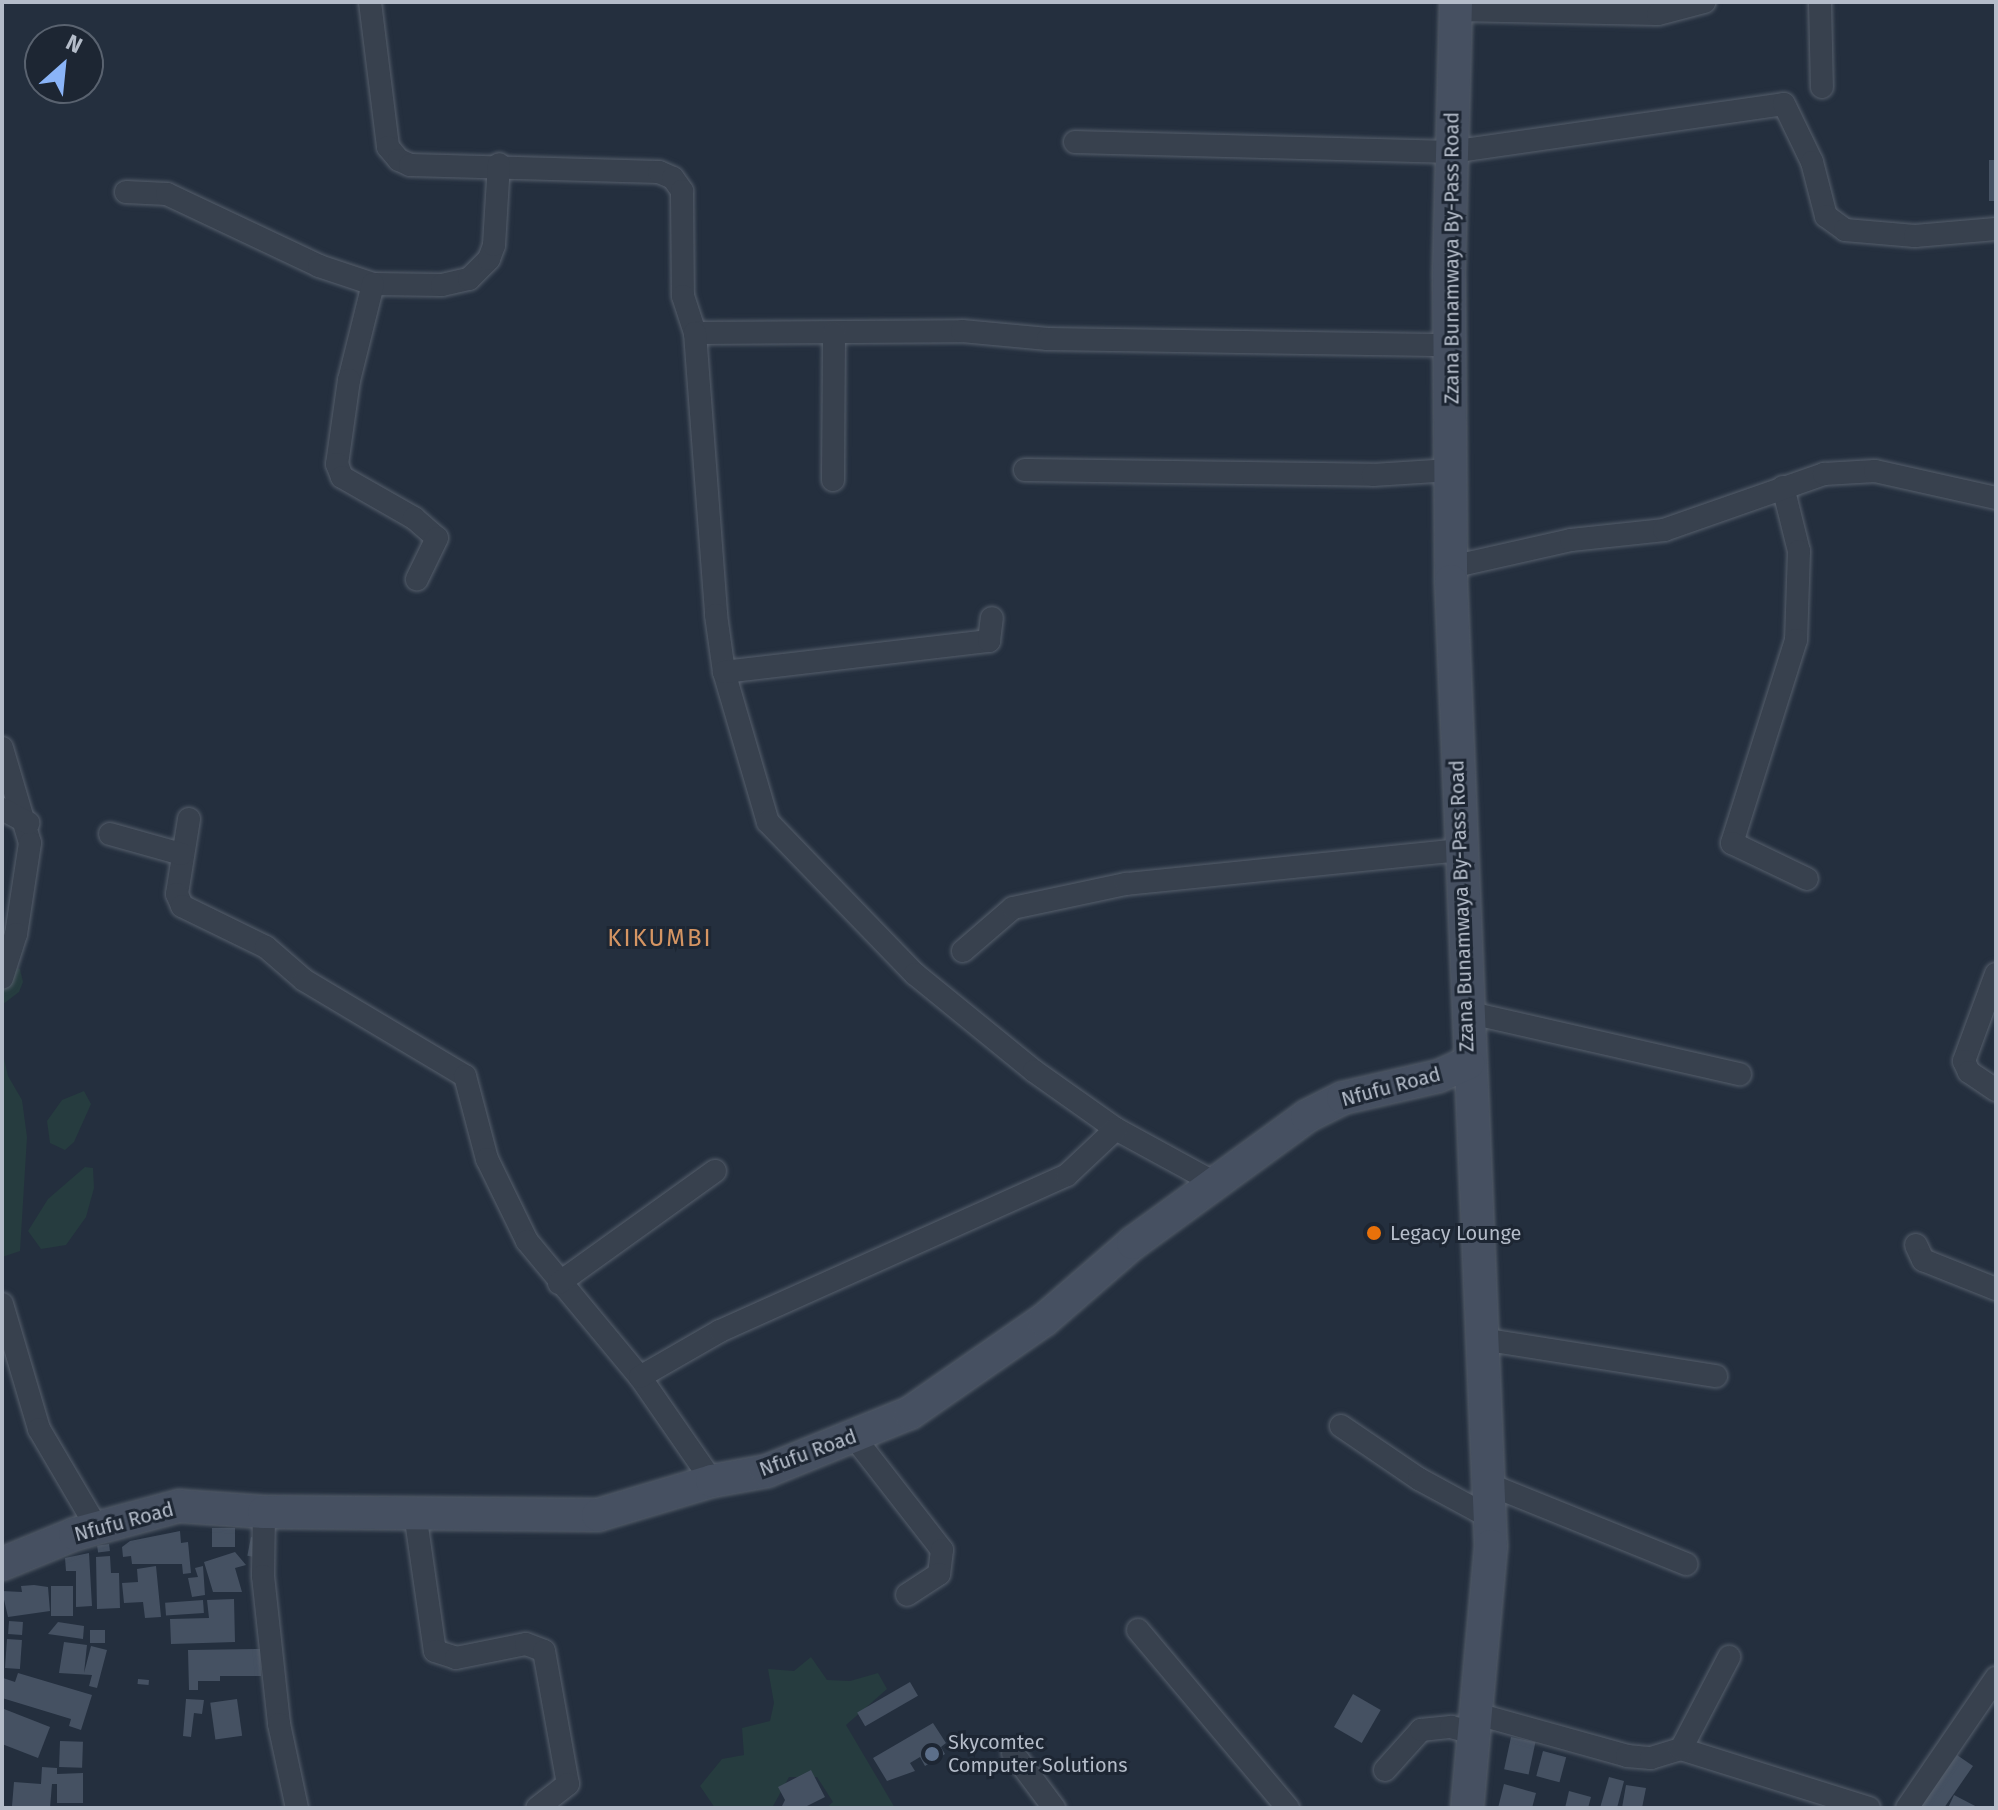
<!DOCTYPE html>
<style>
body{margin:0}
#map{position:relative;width:1998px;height:1810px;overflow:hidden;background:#242f3e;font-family:"Fira Sans",sans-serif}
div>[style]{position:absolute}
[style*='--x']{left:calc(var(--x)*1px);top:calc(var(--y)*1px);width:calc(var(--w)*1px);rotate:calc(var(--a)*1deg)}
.green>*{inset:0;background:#263c3f}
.building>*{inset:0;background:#455162;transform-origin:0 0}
.roads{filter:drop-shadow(0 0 2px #565f6c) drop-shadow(0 0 2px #565f6c)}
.street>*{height:22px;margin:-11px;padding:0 11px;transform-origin:11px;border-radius:11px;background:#38414e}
.secondary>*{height:32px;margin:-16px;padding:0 16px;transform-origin:16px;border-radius:16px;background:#465061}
.dots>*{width:22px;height:22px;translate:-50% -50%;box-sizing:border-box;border:4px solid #1d2633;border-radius:50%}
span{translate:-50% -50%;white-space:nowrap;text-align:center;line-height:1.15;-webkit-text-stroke:6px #1d2633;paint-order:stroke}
.street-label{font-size:20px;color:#b4bcc9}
.poi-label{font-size:20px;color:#b4bcc9}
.left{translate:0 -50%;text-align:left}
.quarter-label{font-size:24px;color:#d59563;letter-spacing:2px}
.frame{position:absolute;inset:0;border:4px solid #b4bcc9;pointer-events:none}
.north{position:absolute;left:24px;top:24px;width:80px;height:80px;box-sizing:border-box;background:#1d2633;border:2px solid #59626f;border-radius:50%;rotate:27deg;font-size:22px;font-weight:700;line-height:32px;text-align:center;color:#b4bcc9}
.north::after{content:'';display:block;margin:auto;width:28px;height:36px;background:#8ab4f8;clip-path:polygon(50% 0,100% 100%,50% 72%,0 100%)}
</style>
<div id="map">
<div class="green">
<i style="clip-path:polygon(2px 962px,20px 969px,23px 982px,19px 992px,2px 1005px)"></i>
<i style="clip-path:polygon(2px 1050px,8px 1076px,22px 1100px,27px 1137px,20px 1251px,2px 1257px)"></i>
<i style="clip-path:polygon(84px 1091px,91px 1104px,74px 1142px,65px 1150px,50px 1143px,47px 1121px,62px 1100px)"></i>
<i style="clip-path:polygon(85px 1167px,93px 1168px,94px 1188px,86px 1217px,66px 1245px,41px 1249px,28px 1231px,48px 1199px)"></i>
<i style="clip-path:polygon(811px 1657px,827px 1680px,850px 1681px,878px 1673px,887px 1689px,846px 1725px,895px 1808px,826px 1808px,833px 1802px,817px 1777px,789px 1777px,772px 1808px,715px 1808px,700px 1786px,722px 1759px,744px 1755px,742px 1728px,770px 1721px,774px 1703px,768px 1669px,794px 1671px)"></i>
</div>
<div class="building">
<i style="left:1989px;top:160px;width:7px;height:41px"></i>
<i style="left:212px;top:1528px;width:23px;height:19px"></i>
<i style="clip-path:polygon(180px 1531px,181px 1543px,188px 1542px,191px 1573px,183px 1574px,182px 1564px,132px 1564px,131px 1556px,123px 1557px,122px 1547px,130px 1541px)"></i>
<i style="left:251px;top:1537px;width:10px;height:19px;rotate:11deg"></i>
<i style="left:109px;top:1544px;width:7px;height:12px;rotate:82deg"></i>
<i style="clip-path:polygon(235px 1552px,246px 1565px,235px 1568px,242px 1592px,213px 1592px,204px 1562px)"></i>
<i style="clip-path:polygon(89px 1553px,92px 1606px,76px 1607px,76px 1571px,66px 1571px,65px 1558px)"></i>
<i style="clip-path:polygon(110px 1556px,111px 1573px,119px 1573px,120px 1608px,97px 1609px,96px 1557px)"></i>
<i style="clip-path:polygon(156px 1566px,161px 1617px,145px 1618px,143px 1602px,124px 1603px,122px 1583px,138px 1582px,137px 1569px)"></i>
<i style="clip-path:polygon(203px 1566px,205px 1595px,192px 1597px,188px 1578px,198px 1577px,195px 1568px)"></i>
<i style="clip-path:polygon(34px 1585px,48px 1587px,50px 1611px,8px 1617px,2px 1591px,22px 1592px,21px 1586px)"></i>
<i style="left:51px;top:1586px;width:22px;height:30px"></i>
<i style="clip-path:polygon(234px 1599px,235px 1642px,171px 1644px,170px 1619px,209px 1618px,207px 1600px)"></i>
<i style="left:203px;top:1600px;width:13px;height:38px;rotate:86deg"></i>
<i style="left:9px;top:1621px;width:14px;height:13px;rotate:4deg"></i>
<i style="clip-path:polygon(58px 1622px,84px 1626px,83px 1639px,48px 1634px)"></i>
<i style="left:90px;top:1630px;width:15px;height:13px"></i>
<i style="left:7px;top:1639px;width:15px;height:29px;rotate:4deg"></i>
<i style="clip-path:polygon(64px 1642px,87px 1645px,84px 1673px,91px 1646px,107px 1650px,97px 1688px,89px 1686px,92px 1675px,59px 1673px)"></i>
<i style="clip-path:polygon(260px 1649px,261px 1676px,220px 1676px,220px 1681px,198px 1681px,198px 1690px,189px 1690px,188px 1650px)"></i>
<i style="clip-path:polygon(18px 1673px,92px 1695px,81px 1730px,69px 1726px,71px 1719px,2px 1698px,3px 1678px,15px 1682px)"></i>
<i style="left:138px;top:1679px;width:11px;height:5px;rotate:5deg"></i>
<i style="left:910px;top:1682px;width:16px;height:61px;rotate:60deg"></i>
<i style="left:1353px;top:1694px;width:32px;height:38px;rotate:30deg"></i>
<i style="clip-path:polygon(186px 1699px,204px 1700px,202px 1714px,194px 1713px,191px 1737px,183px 1736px)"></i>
<i style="left:237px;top:1699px;width:37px;height:27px;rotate:82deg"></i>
<i style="clip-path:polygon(4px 1709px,50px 1727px,38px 1758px,2px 1744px)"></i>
<i style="clip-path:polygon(933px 1723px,946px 1743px,941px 1747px,945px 1754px,925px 1766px,920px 1757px,910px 1763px,915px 1771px,887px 1781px,873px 1758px)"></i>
<i style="left:1511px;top:1737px;width:25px;height:33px;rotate:12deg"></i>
<i style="left:60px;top:1741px;width:23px;height:26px;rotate:2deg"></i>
<i style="left:1543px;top:1751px;width:24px;height:26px;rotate:15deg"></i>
<i style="clip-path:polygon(1957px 1755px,1973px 1766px,1944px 1808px,1920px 1808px)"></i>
<i style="clip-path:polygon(42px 1767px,57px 1768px,57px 1774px,83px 1773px,83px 1803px,57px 1803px,57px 1784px,52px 1784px,50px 1808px,12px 1806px,14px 1782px,41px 1784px)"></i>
<i style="clip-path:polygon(811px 1770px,825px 1797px,803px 1808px,781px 1808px,785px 1800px,778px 1787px)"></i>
<i style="clip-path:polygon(1609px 1777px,1624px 1781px,1617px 1808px,1600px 1808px)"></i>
<i style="clip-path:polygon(1504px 1784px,1536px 1793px,1532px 1808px,1498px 1808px)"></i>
<i style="clip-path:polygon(1626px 1785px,1646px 1788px,1642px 1808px,1622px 1808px)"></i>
<i style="clip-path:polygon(1569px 1791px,1591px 1797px,1588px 1808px,1565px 1808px)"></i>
<i style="clip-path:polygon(1954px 1795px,1979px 1808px,1948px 1808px)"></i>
</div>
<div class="roads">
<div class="street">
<i style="--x:370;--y:2;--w:146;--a:82.9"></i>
<i style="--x:388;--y:147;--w:17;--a:50"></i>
<i style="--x:399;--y:160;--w:12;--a:24"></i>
<i style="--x:410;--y:165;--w:249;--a:1.6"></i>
<i style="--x:659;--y:172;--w:15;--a:23"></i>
<i style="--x:673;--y:178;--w:16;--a:55"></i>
<i style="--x:682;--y:191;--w:105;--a:89.5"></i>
<i style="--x:683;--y:296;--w:39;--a:72"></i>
<i style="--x:695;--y:333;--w:267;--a:-0.4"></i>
<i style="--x:962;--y:331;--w:86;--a:5.3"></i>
<i style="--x:1048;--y:339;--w:403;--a:0.9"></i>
<i style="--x:1820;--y:2;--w:85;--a:88.7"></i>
<i style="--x:1456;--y:10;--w:202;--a:1.1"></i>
<i style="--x:1658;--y:14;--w:48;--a:-14.6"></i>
<i style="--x:1075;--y:142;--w:376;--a:1.5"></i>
<i style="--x:1451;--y:152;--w:336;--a:-8.2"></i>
<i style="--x:1784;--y:104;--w:64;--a:64.2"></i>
<i style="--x:1812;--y:162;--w:56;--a:75.5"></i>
<i style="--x:1826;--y:216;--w:24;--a:36"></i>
<i style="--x:1845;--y:230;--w:70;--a:4.9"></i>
<i style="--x:1915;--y:236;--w:81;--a:-4.9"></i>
<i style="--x:126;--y:192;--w:41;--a:2.8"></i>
<i style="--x:167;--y:194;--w:168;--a:25.3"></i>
<i style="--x:319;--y:266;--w:57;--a:18.4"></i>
<i style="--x:373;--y:284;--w:69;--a:0.8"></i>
<i style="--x:442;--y:285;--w:28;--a:-13"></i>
<i style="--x:469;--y:279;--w:28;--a:-45"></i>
<i style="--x:489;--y:259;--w:15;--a:-70"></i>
<i style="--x:494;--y:245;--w:81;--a:-86.5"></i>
<i style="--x:373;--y:284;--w:99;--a:104"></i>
<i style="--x:349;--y:380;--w:85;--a:98.1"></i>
<i style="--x:337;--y:464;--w:14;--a:69"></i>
<i style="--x:342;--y:477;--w:83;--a:29.7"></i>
<i style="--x:414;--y:518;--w:30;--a:41"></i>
<i style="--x:437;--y:538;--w:46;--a:116"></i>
<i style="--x:695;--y:333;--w:283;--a:85.7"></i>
<i style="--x:716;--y:615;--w:58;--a:82"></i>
<i style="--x:724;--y:672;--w:156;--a:73.7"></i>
<i style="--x:768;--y:822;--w:211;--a:46"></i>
<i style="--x:915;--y:974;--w:154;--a:39.2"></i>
<i style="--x:1034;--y:1071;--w:100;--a:35.3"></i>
<i style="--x:1116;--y:1129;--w:115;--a:28.6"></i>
<i style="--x:1025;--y:470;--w:348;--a:0.8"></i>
<i style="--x:1373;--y:475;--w:78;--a:-3.7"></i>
<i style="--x:833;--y:480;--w:147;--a:-89.6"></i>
<i style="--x:1783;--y:487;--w:66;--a:76"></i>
<i style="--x:1799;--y:551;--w:89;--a:91.9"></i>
<i style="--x:1796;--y:640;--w:213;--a:107.5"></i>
<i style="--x:1732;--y:843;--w:83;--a:25.6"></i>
<i style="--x:1451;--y:567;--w:123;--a:-12.7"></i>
<i style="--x:1571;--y:540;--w:94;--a:-6.1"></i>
<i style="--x:1664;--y:530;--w:170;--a:-19.3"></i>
<i style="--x:1824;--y:474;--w:51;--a:-3.4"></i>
<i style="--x:1875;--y:471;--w:124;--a:12.6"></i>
<i style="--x:724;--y:672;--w:267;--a:-6.7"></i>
<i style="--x:989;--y:641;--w:23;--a:-83"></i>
<i style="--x:2;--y:748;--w:99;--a:73.6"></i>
<i style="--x:30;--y:843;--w:92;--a:98.7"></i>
<i style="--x:16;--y:934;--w:46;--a:107.7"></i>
<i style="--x:2;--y:809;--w:30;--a:28"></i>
<i style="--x:189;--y:819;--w:76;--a:99.1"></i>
<i style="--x:177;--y:894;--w:13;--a:67"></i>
<i style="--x:182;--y:906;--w:93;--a:26"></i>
<i style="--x:266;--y:947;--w:50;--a:41"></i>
<i style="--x:304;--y:980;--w:187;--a:30.8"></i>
<i style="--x:465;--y:1076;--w:86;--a:75.2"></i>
<i style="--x:487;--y:1159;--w:91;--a:64"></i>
<i style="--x:527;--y:1241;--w:177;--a:50.3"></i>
<i style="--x:640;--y:1377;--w:126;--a:55.3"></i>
<i style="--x:110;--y:834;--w:74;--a:15.7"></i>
<i style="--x:963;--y:951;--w:66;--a:-40.7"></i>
<i style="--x:1013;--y:908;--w:116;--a:-12"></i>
<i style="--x:1126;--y:884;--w:335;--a:-5.8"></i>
<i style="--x:1996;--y:974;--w:93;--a:110.2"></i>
<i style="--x:1964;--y:1061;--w:12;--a:66"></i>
<i style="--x:1969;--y:1072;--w:32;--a:34"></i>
<i style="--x:1466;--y:1012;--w:281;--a:12.8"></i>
<i style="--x:1916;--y:1245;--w:17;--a:65"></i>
<i style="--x:1923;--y:1260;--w:79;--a:21.7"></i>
<i style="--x:559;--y:1283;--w:192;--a:-35.7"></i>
<i style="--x:2;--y:1304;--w:130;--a:73.5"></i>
<i style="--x:39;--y:1429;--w:115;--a:59.6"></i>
<i style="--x:1482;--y:1339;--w:237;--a:9"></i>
<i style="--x:640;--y:1377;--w:92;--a:-29.9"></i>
<i style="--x:720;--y:1331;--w:380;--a:-24.2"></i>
<i style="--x:1067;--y:1175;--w:67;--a:-43.2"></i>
<i style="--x:1341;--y:1426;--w:94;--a:34.2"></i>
<i style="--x:1419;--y:1479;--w:80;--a:28.5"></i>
<i style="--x:854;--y:1437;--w:143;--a:52.1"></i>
<i style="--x:942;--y:1550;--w:24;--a:97"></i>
<i style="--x:939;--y:1574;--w:38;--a:147"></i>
<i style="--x:1488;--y:1484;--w:214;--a:22"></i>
<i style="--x:264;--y:1512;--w:64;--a:90.9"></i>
<i style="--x:263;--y:1576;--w:149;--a:83.8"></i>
<i style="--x:279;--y:1724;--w:86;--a:77.9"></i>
<i style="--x:415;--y:1513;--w:139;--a:81.8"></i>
<i style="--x:435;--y:1651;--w:22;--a:18"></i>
<i style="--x:456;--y:1658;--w:71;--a:-11.3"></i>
<i style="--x:526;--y:1644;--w:19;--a:21"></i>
<i style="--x:544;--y:1651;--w:135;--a:79.8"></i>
<i style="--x:568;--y:1784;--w:39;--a:142"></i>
<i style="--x:1138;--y:1630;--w:233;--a:49.9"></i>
<i style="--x:1477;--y:1714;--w:156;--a:15.6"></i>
<i style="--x:1627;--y:1756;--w:24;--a:5"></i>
<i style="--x:1651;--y:1758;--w:31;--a:-17"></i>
<i style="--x:1681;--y:1749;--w:197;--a:17.4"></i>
<i style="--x:1681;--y:1749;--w:104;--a:-62.4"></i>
<i style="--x:1013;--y:1753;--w:69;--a:53.3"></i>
<i style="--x:1385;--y:1770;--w:54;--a:-48"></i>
<i style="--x:1421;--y:1730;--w:30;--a:-6"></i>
<i style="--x:1451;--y:1727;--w:24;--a:15"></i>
<i style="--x:1907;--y:1808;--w:158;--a:-55.6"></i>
</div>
<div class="secondary">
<i style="--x:1456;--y:2;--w:274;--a:91.5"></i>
<i style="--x:1449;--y:276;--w:305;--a:89.6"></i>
<i style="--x:1451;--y:581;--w:966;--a:87.63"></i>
<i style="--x:1491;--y:1546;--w:263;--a:95.2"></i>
<i style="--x:2;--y:1564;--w:79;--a:-22.3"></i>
<i style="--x:75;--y:1534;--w:108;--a:-15.1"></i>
<i style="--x:179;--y:1506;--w:85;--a:4"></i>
<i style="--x:264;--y:1512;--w:334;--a:0.5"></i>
<i style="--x:598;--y:1515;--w:119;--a:-16.6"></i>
<i style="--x:712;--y:1481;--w:56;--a:-10.3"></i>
<i style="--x:767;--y:1471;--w:154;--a:-22.1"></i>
<i style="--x:910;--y:1413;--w:163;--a:-34.8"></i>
<i style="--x:1044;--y:1320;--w:118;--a:-40.9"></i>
<i style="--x:1133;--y:1243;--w:215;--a:-36.1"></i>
<i style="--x:1307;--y:1116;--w:40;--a:-26.6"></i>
<i style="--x:1343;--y:1098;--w:98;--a:-12.9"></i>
<i style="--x:1439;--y:1076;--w:32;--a:-24"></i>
</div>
</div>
<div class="dots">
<i style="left:1374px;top:1233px;background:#e8710a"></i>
<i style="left:932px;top:1754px;background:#5c6f8a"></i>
</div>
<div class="street-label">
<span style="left:1452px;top:258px;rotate:-90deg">Zzana Bunamwaya By-Pass Road</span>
<span style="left:1462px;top:906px;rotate:-92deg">Zzana Bunamwaya By-Pass Road</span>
<span style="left:1391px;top:1087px;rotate:-15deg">Nfufu Road</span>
<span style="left:808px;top:1453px;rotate:-20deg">Nfufu Road</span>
<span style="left:124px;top:1522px;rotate:-15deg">Nfufu Road</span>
</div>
<div class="poi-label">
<span class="left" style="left:1390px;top:1233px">Legacy Lounge</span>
<span class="left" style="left:948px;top:1754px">Skycomtec<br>Computer Solutions</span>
</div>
<div class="quarter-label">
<span style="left:660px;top:939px">KIKUMBI</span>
</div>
<div class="frame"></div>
<div class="north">N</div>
</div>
